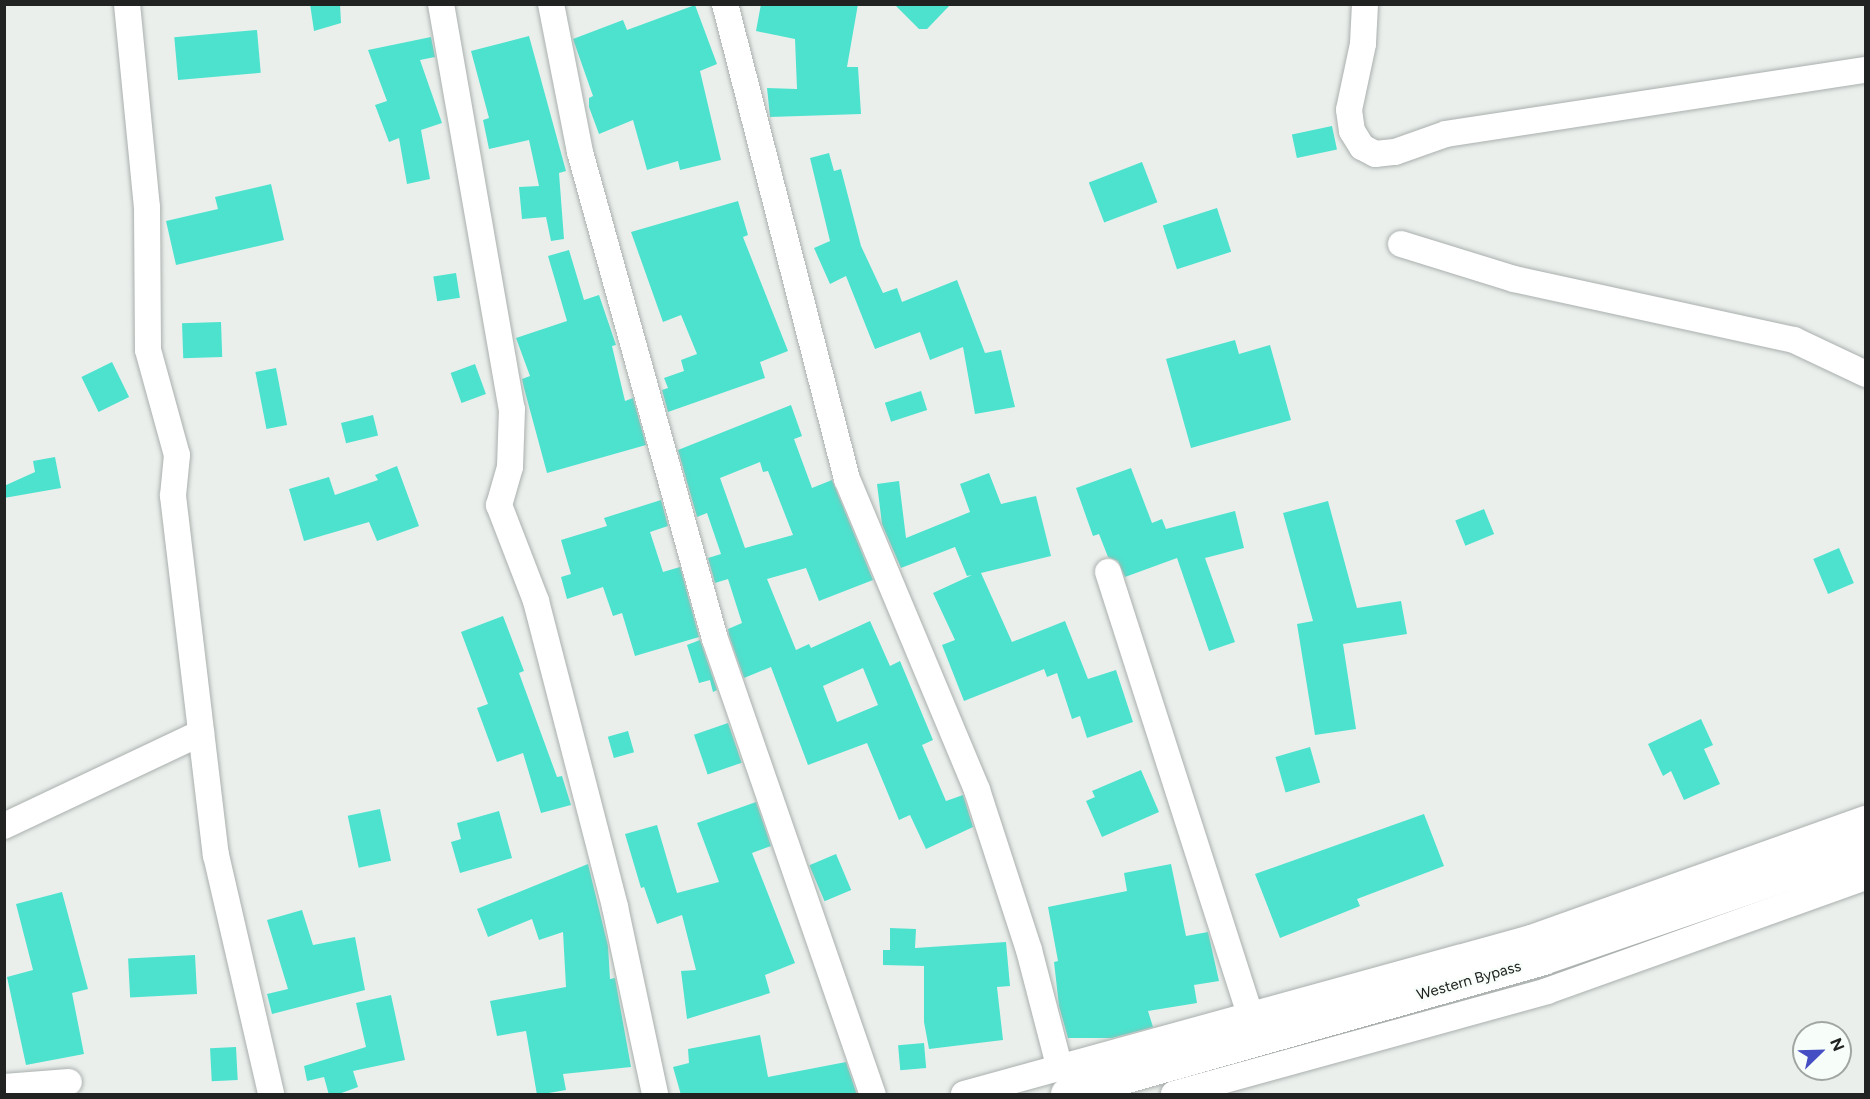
<!DOCTYPE html>
<style>
body{margin:0}
#map{position:relative;width:1870px;height:1099px;overflow:hidden;background:#eaefec;font-family:Figtree,sans-serif}
div>[style]{position:absolute}
[style*='--x']{left:calc(var(--x)*1px);top:calc(var(--y)*1px);width:calc(var(--w)*1px);rotate:calc(var(--a)*1deg)}
.building>*{inset:0;background:#4de2ce;transform-origin:0 0}
.roads{filter:drop-shadow(0 0 2px #aab0ad) drop-shadow(0 0 2px #aab0ad)}
.minor>*{height:26px;margin:-13px;padding:0 13px;transform-origin:13px;border-radius:13px;background:#fff}
.major>*{height:32px;margin:-16px;padding:0 16px;transform-origin:16px;border-radius:16px;background:#fff}
span{translate:-50% -50%;white-space:nowrap;text-align:center;line-height:1.15;-webkit-text-stroke:4.5px #f7fdf9;paint-order:stroke}
.street-label{font-size:15px;color:#212322}
.frame{position:absolute;inset:0;border:6px solid #212322;pointer-events:none}
.north{position:absolute;left:1792px;top:1021px;width:60px;height:60px;box-sizing:border-box;background:#f7fdf9;border:2px solid #a1a6a3;border-radius:50%;rotate:67deg;font-size:16px;font-weight:700;line-height:24px;text-align:center;color:#212322}
.north::after{content:'';display:block;margin:auto;width:21px;height:27px;background:#464ec3;clip-path:polygon(50% 0,100% 100%,50% 72%,0 100%)}
</style>
<div id="map">
<div class="building">
<i style="clip-path:polygon(310px 4px,340px 4px,341px 23px,314px 31px)"></i>
<i style="clip-path:polygon(761px 4px,858px 4px,847px 67px,858px 67px,861px 114px,770px 117px,767px 88px,797px 89px,795px 39px,756px 31px)"></i>
<i style="clip-path:polygon(894px 4px,951px 4px,927px 29px,919px 29px)"></i>
<i style="clip-path:polygon(695px 5px,717px 64px,700px 71px,721px 160px,680px 170px,678px 161px,647px 170px,633px 120px,599px 134px,589px 107px,589px 98px,593px 96px,573px 39px,623px 20px,627px 30px)"></i>
<i style="left:257px;top:30px;width:43px;height:83px;rotate:85deg"></i>
<i style="clip-path:polygon(529px 36px,566px 171px,559px 173px,564px 239px,551px 241px,546px 217px,522px 219px,519px 187px,539px 186px,529px 140px,489px 149px,483px 120px,489px 118px,471px 51px)"></i>
<i style="clip-path:polygon(431px 37px,435px 57px,420px 60px,442px 123px,421px 130px,430px 179px,407px 184px,399px 138px,389px 142px,375px 105px,387px 101px,368px 50px)"></i>
<i style="left:1332px;top:126px;width:24px;height:41px;rotate:78deg"></i>
<i style="clip-path:polygon(829px 153px,834px 171px,841px 169px,861px 246px,883px 293px,897px 288px,902px 302px,957px 280px,985px 353px,1001px 350px,1015px 407px,975px 414px,963px 347px,930px 360px,920px 332px,875px 349px,846px 276px,830px 284px,814px 248px,830px 241px,810px 158px)"></i>
<i style="left:1142px;top:162px;width:43px;height:57px;rotate:69deg"></i>
<i style="clip-path:polygon(271px 184px,284px 240px,176px 265px,166px 221px,218px 209px,215px 197px)"></i>
<i style="clip-path:polygon(738px 201px,748px 235px,743px 237px,788px 351px,760px 362px,765px 378px,668px 412px,662px 390px,668px 388px,664px 378px,684px 371px,681px 360px,697px 354px,681px 315px,663px 322px,631px 232px)"></i>
<i style="left:1217px;top:208px;width:46px;height:57px;rotate:72deg"></i>
<i style="clip-path:polygon(569px 250px,584px 300px,599px 295px,616px 345px,612px 346px,625px 401px,633px 398px,646px 445px,547px 473px,524px 388px,522px 379px,530px 376px,516px 338px,567px 321px,548px 256px)"></i>
<i style="left:456px;top:273px;width:25px;height:23px;rotate:81deg"></i>
<i style="left:221px;top:322px;width:35px;height:39px;rotate:88deg"></i>
<i style="clip-path:polygon(1235px 340px,1239px 354px,1270px 345px,1291px 420px,1191px 448px,1166px 359px)"></i>
<i style="left:112px;top:362px;width:39px;height:34px;rotate:64deg"></i>
<i style="left:475px;top:364px;width:32px;height:26px;rotate:70deg"></i>
<i style="left:276px;top:368px;width:58px;height:21px;rotate:79deg"></i>
<i style="left:921px;top:391px;width:20px;height:38px;rotate:72deg"></i>
<i style="clip-path:polygon(evenodd,791px 405px,802px 436px,794px 439px,812px 488px,832px 480px,873px 580px,819px 601px,806px 568px,767px 579px,796px 650px,809px 644px,811px 648px,870px 621px,890px 666px,900px 661px,933px 740px,922px 745px,946px 801px,963px 795px,973px 827px,926px 849px,910px 815px,899px 820px,867px 743px,808px 765px,771px 667px,744px 678px,729px 635px,728px 629px,742px 623px,728px 579px,715px 583px,708px 558px,721px 554px,707px 513px,697px 517px,678px 450px,791px 405px,760px 462px,763px 472px,768px 471px,793px 535px,745px 548px,720px 478px,760px 462px,791px 405px,863px 668px,878px 705px,837px 722px,823px 686px,863px 668px)"></i>
<i style="left:373px;top:415px;width:21px;height:33px;rotate:76deg"></i>
<i style="clip-path:polygon(55px 457px,61px 488px,4px 498px,4px 486px,35px 472px,33px 461px)"></i>
<i style="clip-path:polygon(397px 466px,419px 526px,377px 541px,369px 522px,304px 541px,289px 489px,329px 477px,335px 495px,378px 480px,375px 475px)"></i>
<i style="clip-path:polygon(1131px 468px,1152px 523px,1162px 519px,1166px 529px,1235px 511px,1244px 548px,1205px 558px,1235px 642px,1209px 651px,1177px 558px,1125px 577px,1118px 561px,1108px 557px,1099px 534px,1093px 536px,1076px 488px)"></i>
<i style="clip-path:polygon(989px 473px,1001px 504px,1036px 496px,1051px 556px,981px 573px,1012px 642px,1065px 621px,1088px 679px,1116px 670px,1133px 722px,1087px 738px,1080px 716px,1072px 719px,1057px 673px,1047px 677px,1044px 669px,964px 701px,942px 645px,955px 640px,933px 593px,972px 575px,967px 576px,955px 547px,901px 568px,882px 524px,877px 484px,899px 481px,906px 538px,970px 512px,960px 484px)"></i>
<i style="clip-path:polygon(661px 500px,668px 526px,650px 532px,663px 572px,680px 567px,699px 637px,635px 656px,622px 613px,613px 616px,603px 587px,567px 599px,561px 577px,571px 574px,561px 540px,607px 526px,604px 518px)"></i>
<i style="clip-path:polygon(1328px 501px,1357px 608px,1401px 601px,1407px 634px,1343px 644px,1356px 729px,1315px 735px,1297px 624px,1313px 621px,1283px 513px)"></i>
<i style="left:1484px;top:509px;width:27px;height:31px;rotate:68deg"></i>
<i style="left:1839px;top:548px;width:38px;height:28px;rotate:67deg"></i>
<i style="clip-path:polygon(503px 616px,524px 671px,519px 673px,557px 777px,562px 776px,571px 805px,541px 813px,523px 753px,497px 762px,477px 708px,488px 704px,461px 632px)"></i>
<i style="clip-path:polygon(700px 640px,717px 690px,713px 692px,710px 680px,699px 683px,687px 645px)"></i>
<i style="clip-path:polygon(1701px 719px,1713px 745px,1704px 749px,1720px 784px,1684px 800px,1671px 771px,1663px 776px,1648px 744px)"></i>
<i style="left:728px;top:723px;width:42px;height:36px;rotate:71deg"></i>
<i style="left:628px;top:731px;width:22px;height:21px;rotate:74deg"></i>
<i style="left:1310px;top:747px;width:37px;height:36px;rotate:74deg"></i>
<i style="clip-path:polygon(1141px 770px,1159px 812px,1102px 837px,1086px 801px,1095px 797px,1092px 791px)"></i>
<i style="clip-path:polygon(756px 802px,771px 846px,752px 853px,795px 963px,765px 975px,770px 993px,687px 1019px,681px 971px,696px 970px,682px 915px,657px 924px,644px 887px,641px 888px,625px 834px,657px 825px,677px 893px,719px 882px,697px 823px)"></i>
<i style="left:380px;top:809px;width:53px;height:33px;rotate:78deg"></i>
<i style="clip-path:polygon(499px 811px,512px 858px,460px 873px,451px 842px,461px 839px,457px 823px)"></i>
<i style="clip-path:polygon(1424px 814px,1444px 866px,1357px 899px,1360px 906px,1280px 938px,1255px 874px)"></i>
<i style="left:836px;top:854px;width:39px;height:29px;rotate:67deg"></i>
<i style="clip-path:polygon(588px 864px,608px 946px,610px 979px,615px 978px,631px 1067px,563px 1074px,566px 1090px,537px 1095px,526px 1031px,497px 1036px,490px 1001px,566px 987px,563px 932px,539px 940px,532px 919px,488px 937px,477px 909px)"></i>
<i style="clip-path:polygon(1171px 864px,1186px 936px,1208px 932px,1219px 981px,1194px 985px,1197px 1003px,1148px 1011px,1153px 1027px,1112px 1038px,1068px 1038px,1059px 1006px,1054px 962px,1058px 961px,1048px 907px,1127px 891px,1124px 873px)"></i>
<i style="clip-path:polygon(62px 892px,88px 989px,72px 993px,84px 1054px,26px 1065px,7px 977px,33px 970px,16px 904px)"></i>
<i style="clip-path:polygon(302px 910px,313px 945px,355px 937px,365px 990px,272px 1014px,267px 994px,288px 989px,267px 920px)"></i>
<i style="clip-path:polygon(890px 928px,916px 929px,915px 948px,1006px 942px,1010px 986px,997px 987px,1003px 1040px,929px 1049px,924px 1022px,924px 966px,883px 965px,883px 950px,890px 950px)"></i>
<i style="left:195px;top:955px;width:39px;height:67px;rotate:87deg"></i>
<i style="clip-path:polygon(391px 995px,405px 1060px,353px 1071px,358px 1087px,336px 1095px,329px 1095px,324px 1077px,307px 1081px,304px 1066px,366px 1047px,356px 1003px)"></i>
<i style="clip-path:polygon(760px 1035px,768px 1077px,846px 1062px,857px 1095px,681px 1095px,673px 1067px,689px 1063px,688px 1049px)"></i>
<i style="left:924px;top:1043px;width:25px;height:26px;rotate:85deg"></i>
<i style="left:236px;top:1047px;width:33px;height:26px;rotate:87deg"></i>
</div>
<div class="roads">
<div class="minor">
<i style="--x:127;--y:4;--w:204;--a:84.4"></i>
<i style="--x:147;--y:207;--w:143;--a:89.6"></i>
<i style="--x:148;--y:350;--w:109;--a:74.6"></i>
<i style="--x:177;--y:455;--w:41;--a:95.6"></i>
<i style="--x:173;--y:496;--w:362;--a:83.2"></i>
<i style="--x:216;--y:855;--w:245;--a:77"></i>
<i style="--x:441;--y:4;--w:411;--a:80.1"></i>
<i style="--x:512;--y:409;--w:58;--a:92"></i>
<i style="--x:510;--y:467;--w:40;--a:106"></i>
<i style="--x:499;--y:505;--w:103;--a:68.9"></i>
<i style="--x:536;--y:601;--w:316;--a:75.5"></i>
<i style="--x:615;--y:907;--w:191;--a:77.9"></i>
<i style="--x:551;--y:4;--w:151;--a:78.9"></i>
<i style="--x:580;--y:152;--w:505;--a:74.51"></i>
<i style="--x:715;--y:639;--w:482;--a:70.9"></i>
<i style="--x:725;--y:4;--w:490;--a:75.6"></i>
<i style="--x:847;--y:479;--w:337;--a:67.3"></i>
<i style="--x:977;--y:790;--w:168;--a:72"></i>
<i style="--x:1029;--y:950;--w:123;--a:75.4"></i>
<i style="--x:1365;--y:4;--w:40;--a:92.9"></i>
<i style="--x:1363;--y:44;--w:67;--a:102"></i>
<i style="--x:1349;--y:110;--w:21;--a:82"></i>
<i style="--x:1352;--y:131;--w:19;--a:58"></i>
<i style="--x:1362;--y:147;--w:15;--a:28"></i>
<i style="--x:1375;--y:154;--w:20;--a:-6"></i>
<i style="--x:1395;--y:152;--w:54;--a:-19.4"></i>
<i style="--x:1446;--y:134;--w:425;--a:-8.7"></i>
<i style="--x:1401;--y:244;--w:118;--a:17.2"></i>
<i style="--x:1514;--y:279;--w:287;--a:12.3"></i>
<i style="--x:1794;--y:340;--w:80;--a:25.3"></i>
<i style="--x:1108;--y:572;--w:468;--a:72.2"></i>
<i style="--x:4;--y:826;--w:218;--a:-25.3"></i>
<i style="--x:4;--y:1087;--w:65;--a:-4.4"></i>
<i style="--x:964;--y:1094;--w:588;--a:-15.38"></i>
<i style="--x:1531;--y:938;--w:356;--a:-19.6"></i>
<i style="--x:1174;--y:1094;--w:387;--a:-15.4"></i>
<i style="--x:1547;--y:991;--w:339;--a:-19.7"></i>
</div>
<div class="major">
<i style="--x:1067;--y:1094;--w:495;--a:-15.8"></i>
<i style="--x:1543;--y:959;--w:342;--a:-19"></i>
</div>
</div>
<div class="street-label">
<span style="left:1469px;top:981px;rotate:-16deg">Western Bypass</span>
</div>
<div class="frame"></div>
<div class="north">N</div>
</div>
